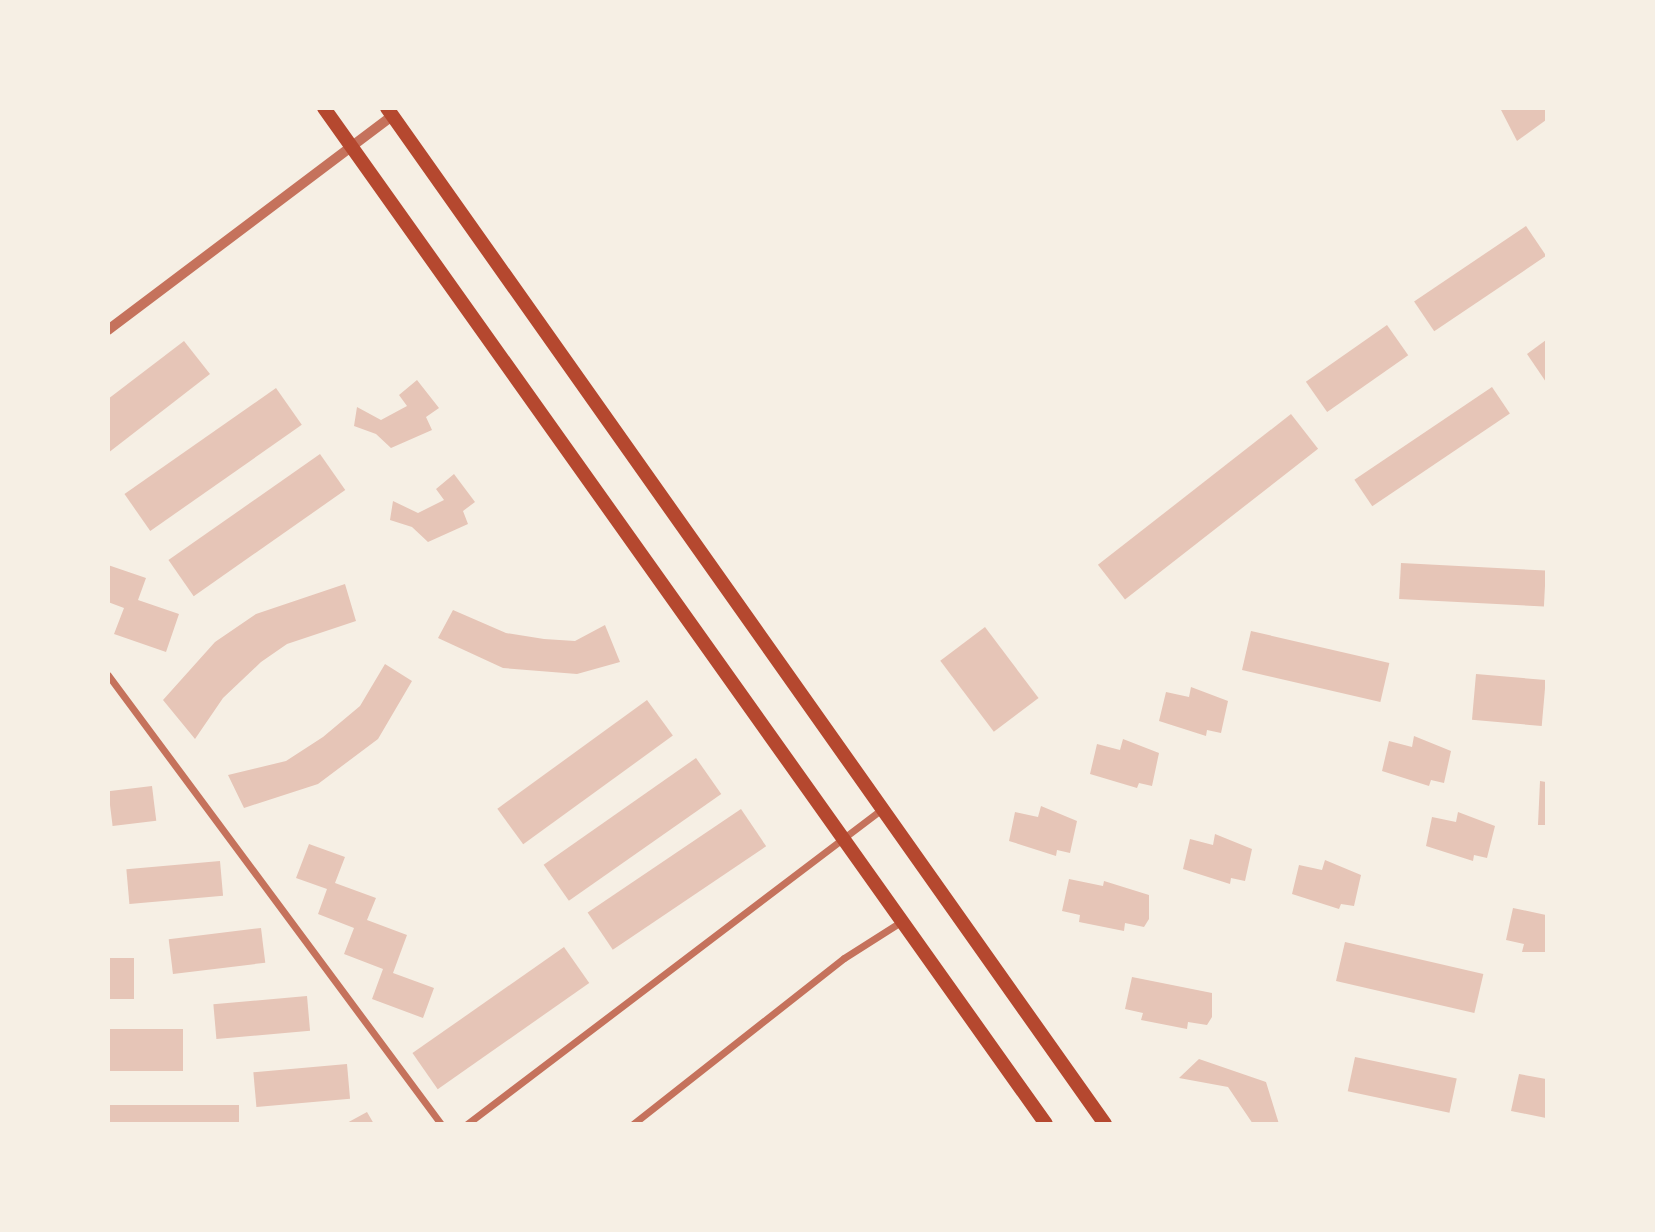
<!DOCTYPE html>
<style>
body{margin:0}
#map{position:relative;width:1655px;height:1232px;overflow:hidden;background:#f6efe4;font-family:"Golos Text",sans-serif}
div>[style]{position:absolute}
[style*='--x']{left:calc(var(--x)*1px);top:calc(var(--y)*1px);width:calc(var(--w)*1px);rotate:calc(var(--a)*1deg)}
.building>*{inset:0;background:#e6c5b7;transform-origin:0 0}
.minor>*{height:7px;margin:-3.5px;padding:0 3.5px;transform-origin:3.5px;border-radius:3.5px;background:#c5725c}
.tertiary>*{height:10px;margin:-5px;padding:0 5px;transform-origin:5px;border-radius:5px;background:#c5725c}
.trunk>*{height:14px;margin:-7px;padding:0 7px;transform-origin:7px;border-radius:7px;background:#b5482f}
span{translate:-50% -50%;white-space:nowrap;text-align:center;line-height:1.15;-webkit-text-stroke:7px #f6efe4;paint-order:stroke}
.frame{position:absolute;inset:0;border:110px solid #f6efe4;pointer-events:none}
</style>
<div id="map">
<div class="building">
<i style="clip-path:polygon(1500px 108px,1546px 108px,1546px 120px,1517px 141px)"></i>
<i style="left:1526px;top:226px;width:36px;height:135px;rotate:56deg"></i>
<i style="left:1387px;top:325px;width:37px;height:99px;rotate:55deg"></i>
<i style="clip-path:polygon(1546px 340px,1546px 382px,1527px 354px)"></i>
<i style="clip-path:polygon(184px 341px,210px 374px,108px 453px,108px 399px)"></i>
<i style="clip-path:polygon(417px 380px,439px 408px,426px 417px,432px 430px,391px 448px,376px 434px,354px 426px,357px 407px,381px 420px,407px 406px,399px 395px)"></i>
<i style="left:1492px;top:387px;width:32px;height:166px;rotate:56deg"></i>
<i style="left:276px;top:388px;width:45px;height:185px;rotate:55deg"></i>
<i style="left:1291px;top:414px;width:44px;height:245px;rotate:52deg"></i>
<i style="left:320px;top:454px;width:44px;height:185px;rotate:55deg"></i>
<i style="clip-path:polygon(454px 474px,475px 502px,463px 511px,468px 524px,428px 542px,412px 527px,390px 520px,393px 501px,418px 513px,444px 500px,436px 489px)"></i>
<i style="left:1401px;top:563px;width:145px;height:36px;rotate:3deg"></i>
<i style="clip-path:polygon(108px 565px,146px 578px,138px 600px,179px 614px,166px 652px,114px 634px,124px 608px,108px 602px)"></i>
<i style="clip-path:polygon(345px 584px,356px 621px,287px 644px,261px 662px,223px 698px,195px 739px,163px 700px,215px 642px,256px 614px)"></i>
<i style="clip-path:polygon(453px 610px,506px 633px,544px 639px,575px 641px,605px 625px,620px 662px,577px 674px,503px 668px,438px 638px)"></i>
<i style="left:985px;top:627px;width:89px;height:56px;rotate:53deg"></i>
<i style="left:1251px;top:631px;width:142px;height:40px;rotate:13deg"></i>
<i style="clip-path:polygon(385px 664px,412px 681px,378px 739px,318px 784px,244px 808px,228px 775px,286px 761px,323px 737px,360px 706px)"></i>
<i style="left:1476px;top:674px;width:70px;height:46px;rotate:5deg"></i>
<i style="clip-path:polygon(1191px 687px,1228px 701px,1221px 733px,1207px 730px,1206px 736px,1159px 721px,1166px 692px,1189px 697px)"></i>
<i style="left:647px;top:700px;width:44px;height:185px;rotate:54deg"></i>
<i style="clip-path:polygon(1414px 736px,1451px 751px,1444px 783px,1431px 780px,1429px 786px,1382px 771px,1389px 741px,1412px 747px)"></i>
<i style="clip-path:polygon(1123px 739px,1159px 753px,1152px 786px,1139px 783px,1137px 788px,1090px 774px,1097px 744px,1120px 750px)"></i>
<i style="left:696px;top:758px;width:44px;height:186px;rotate:55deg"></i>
<i style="clip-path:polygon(1540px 781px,1546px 782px,1546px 825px,1538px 825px)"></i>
<i style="left:152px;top:786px;width:35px;height:44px;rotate:83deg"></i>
<i style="clip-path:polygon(1041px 806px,1077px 821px,1070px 853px,1057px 850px,1056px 856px,1009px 841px,1015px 812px,1038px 817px)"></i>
<i style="left:741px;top:809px;width:45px;height:185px;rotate:56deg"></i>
<i style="clip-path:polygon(1458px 812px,1495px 826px,1487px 858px,1474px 855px,1473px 861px,1426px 846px,1432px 817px,1456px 822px)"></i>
<i style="clip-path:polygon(1215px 834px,1252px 849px,1245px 881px,1231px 878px,1230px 884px,1183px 869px,1190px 839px,1213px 845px)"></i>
<i style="clip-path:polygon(309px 844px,345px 857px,335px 883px,376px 898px,367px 920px,407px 935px,393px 973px,434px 988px,423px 1018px,372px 999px,383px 969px,344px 954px,354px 928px,318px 914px,327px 889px,296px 878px)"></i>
<i style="clip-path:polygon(1325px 860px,1361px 875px,1354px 906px,1341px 904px,1339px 909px,1292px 894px,1299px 865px,1322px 870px)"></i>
<i style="left:220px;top:861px;width:35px;height:94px;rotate:85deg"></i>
<i style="clip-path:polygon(1069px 879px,1103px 886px,1104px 881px,1149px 895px,1149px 919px,1144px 927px,1125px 923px,1124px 931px,1079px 922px,1080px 915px,1062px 911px)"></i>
<i style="clip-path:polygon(1513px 908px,1546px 915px,1546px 952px,1522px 952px,1524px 944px,1506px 940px)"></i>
<i style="left:261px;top:928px;width:35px;height:93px;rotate:83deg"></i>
<i style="left:1345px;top:942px;width:142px;height:40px;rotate:13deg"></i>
<i style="left:564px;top:947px;width:44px;height:185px;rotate:55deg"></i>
<i style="left:108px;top:958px;width:26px;height:41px"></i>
<i style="clip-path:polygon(1132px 977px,1212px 993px,1212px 1017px,1207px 1025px,1188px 1022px,1187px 1029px,1141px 1020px,1143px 1013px,1125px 1009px)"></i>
<i style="left:307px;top:996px;width:35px;height:94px;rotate:85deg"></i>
<i style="left:183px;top:1029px;width:42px;height:75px;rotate:90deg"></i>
<i style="left:1355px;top:1057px;width:104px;height:35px;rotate:12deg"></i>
<i style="clip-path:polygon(1199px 1059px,1266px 1082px,1279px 1124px,1253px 1124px,1228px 1087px,1179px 1078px)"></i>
<i style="left:347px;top:1064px;width:35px;height:94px;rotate:85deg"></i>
<i style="clip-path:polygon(1519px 1074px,1546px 1079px,1546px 1118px,1511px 1111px)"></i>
<i style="left:108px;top:1105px;width:131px;height:19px"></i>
<i style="clip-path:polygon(367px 1112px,374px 1124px,345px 1124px)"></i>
</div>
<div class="minor">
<i style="--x:108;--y:675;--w:559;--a:53.44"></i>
<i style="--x:467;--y:1124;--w:521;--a:-37.2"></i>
<i style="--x:633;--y:1124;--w:268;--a:-38.2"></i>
<i style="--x:844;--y:958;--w:69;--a:-32.5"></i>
</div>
<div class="tertiary">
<i style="--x:108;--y:330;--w:356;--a:-37"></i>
</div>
<div class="trunk">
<i style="--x:324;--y:108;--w:1246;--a:54.6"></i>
<i style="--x:387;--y:108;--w:1244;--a:54.75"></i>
</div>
<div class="frame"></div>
</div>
